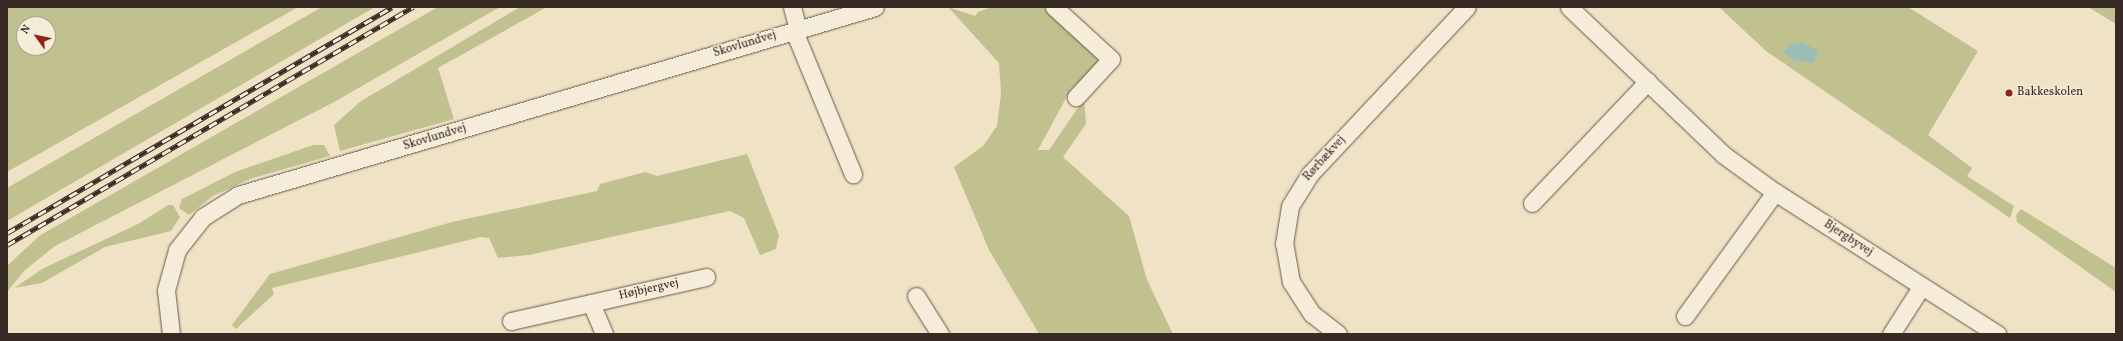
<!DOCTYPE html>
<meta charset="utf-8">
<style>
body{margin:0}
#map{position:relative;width:2123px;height:341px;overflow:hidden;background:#f0e2c4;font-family:Vollkorn,serif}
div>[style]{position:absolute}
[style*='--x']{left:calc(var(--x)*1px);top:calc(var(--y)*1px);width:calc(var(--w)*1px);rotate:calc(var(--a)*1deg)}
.green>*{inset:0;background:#c1c18f}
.water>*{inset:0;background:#9abdb5}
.roads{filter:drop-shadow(0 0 1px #66594b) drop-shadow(0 0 1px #66594b)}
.minor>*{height:17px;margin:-8.5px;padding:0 8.5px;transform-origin:8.5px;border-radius:8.5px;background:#f5ecd9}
.rail>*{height:4.5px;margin-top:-2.25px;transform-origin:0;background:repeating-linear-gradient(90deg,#f5ecd9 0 9px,#382b23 0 18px);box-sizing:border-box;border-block:1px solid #382b23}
.dots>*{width:11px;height:11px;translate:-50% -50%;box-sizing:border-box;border:2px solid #f5ecd9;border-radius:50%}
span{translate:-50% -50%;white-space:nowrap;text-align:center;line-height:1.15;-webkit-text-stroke:3px #f5ecd9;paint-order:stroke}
.street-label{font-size:12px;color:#382b23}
.poi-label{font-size:12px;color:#382b23}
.left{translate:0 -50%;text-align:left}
.frame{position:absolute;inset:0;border:8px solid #382b23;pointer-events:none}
.north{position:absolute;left:16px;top:16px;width:40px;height:40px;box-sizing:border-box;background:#f5ecd9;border:1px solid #a99f90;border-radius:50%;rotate:303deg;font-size:11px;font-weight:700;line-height:16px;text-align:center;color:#382b23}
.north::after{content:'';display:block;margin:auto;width:14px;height:18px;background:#8f2418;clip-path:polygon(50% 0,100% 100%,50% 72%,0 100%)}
</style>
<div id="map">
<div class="green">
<i style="clip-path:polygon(evenodd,7px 7px,298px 7px,7px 172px,7px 7px,24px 24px,48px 24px,48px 48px,24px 48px,24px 24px)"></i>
<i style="clip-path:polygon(322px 7px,375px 7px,7px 221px,7px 188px)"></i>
<i style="clip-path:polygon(438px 7px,500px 7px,334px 102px,55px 246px,24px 271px,7px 292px,7px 266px,39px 236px)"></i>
<i style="clip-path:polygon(520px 7px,547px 7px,438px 68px,454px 119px,340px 151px,334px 125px,361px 101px)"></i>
<i style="clip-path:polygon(948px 7px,975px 16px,978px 12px,992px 7px,1044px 7px,1097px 58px,1098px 66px,1071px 89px,1038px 150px,1049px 150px,1084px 99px,1086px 124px,1063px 157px,1129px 216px,1147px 280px,1173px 334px,1039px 334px,989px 250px,954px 167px,983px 146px,997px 126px,1001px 94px,999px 63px)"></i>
<i style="clip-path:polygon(1719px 7px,1908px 7px,1978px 51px,1928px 135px,1972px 168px,1967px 176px,2014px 206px,2010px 218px,1766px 51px)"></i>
<i style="clip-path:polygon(2088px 7px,2116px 7px,2116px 24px)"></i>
<i style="clip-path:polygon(313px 145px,324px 145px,330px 156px,250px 179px,213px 196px,189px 215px,179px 208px,182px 199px,235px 172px)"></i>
<i style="clip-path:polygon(747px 154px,779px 235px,776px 249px,760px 255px,744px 218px,730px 211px,529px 255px,498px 258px,489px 238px,481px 237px,272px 288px,274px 294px,236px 329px,232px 325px,270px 274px,452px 222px,597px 191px,600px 184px,645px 172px,657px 176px)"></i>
<i style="clip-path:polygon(168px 205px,173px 205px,180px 217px,171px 231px,105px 247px,42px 283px,14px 288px,44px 268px,138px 224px)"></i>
<i style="clip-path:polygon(2021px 209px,2116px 268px,2116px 292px,2017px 222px,2016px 215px)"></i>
</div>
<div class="water">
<i style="clip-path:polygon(1802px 42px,1818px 51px,1814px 63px,1795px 61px,1783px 52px,1790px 45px)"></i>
</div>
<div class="roads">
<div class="minor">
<i style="--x:792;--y:7;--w:24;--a:75"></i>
<i style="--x:1054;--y:7;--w:77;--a:42.4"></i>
<i style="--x:1111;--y:59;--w:52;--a:132.6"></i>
<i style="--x:1569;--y:7;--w:214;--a:43.7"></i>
<i style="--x:1724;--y:155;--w:63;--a:36"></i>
<i style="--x:1775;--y:192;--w:264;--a:32.6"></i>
<i style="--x:794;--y:31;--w:155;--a:67.6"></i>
<i style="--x:1532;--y:203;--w:168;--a:-46.4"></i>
<i style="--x:916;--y:296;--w:45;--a:57.7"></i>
<i style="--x:591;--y:303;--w:34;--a:67"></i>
<i style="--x:1685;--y:316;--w:153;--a:-54"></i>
<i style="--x:511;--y:321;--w:200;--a:-12.7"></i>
<i style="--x:171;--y:334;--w:44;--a:-96.5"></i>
<i style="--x:166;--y:290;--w:41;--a:-74.6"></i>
<i style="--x:177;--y:250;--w:42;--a:-51.8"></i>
<i style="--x:203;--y:217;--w:41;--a:-32.2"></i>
<i style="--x:238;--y:195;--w:664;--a:-16.44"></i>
<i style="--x:1338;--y:334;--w:33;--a:-142"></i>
<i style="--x:1312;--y:314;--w:38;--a:-123"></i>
<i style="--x:1291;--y:282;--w:39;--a:-100"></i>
<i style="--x:1284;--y:244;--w:38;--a:-81"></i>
<i style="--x:1290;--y:206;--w:38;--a:-58"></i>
<i style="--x:1310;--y:174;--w:229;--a:-46.8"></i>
<i style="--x:1891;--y:334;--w:56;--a:-57.4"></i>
</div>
</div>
<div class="rail">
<i style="--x:7;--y:233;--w:446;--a:-30.4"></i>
<i style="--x:7;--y:245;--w:471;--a:-30.4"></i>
</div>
<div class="dots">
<i style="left:2009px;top:93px;background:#8f2418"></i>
</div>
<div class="street-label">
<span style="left:745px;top:45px;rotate:-17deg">Skovlundvej</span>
<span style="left:435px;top:138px;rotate:-17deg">Skovlundvej</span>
<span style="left:1325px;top:159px;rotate:-48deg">Rørbækvej</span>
<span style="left:1848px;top:239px;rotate:33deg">Bjergbyvej</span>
<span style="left:649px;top:290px;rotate:-13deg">Højbjergvej</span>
</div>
<div class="poi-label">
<span class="left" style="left:2017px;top:93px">Bakkeskolen</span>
</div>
<div class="frame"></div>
<div class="north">N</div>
</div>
